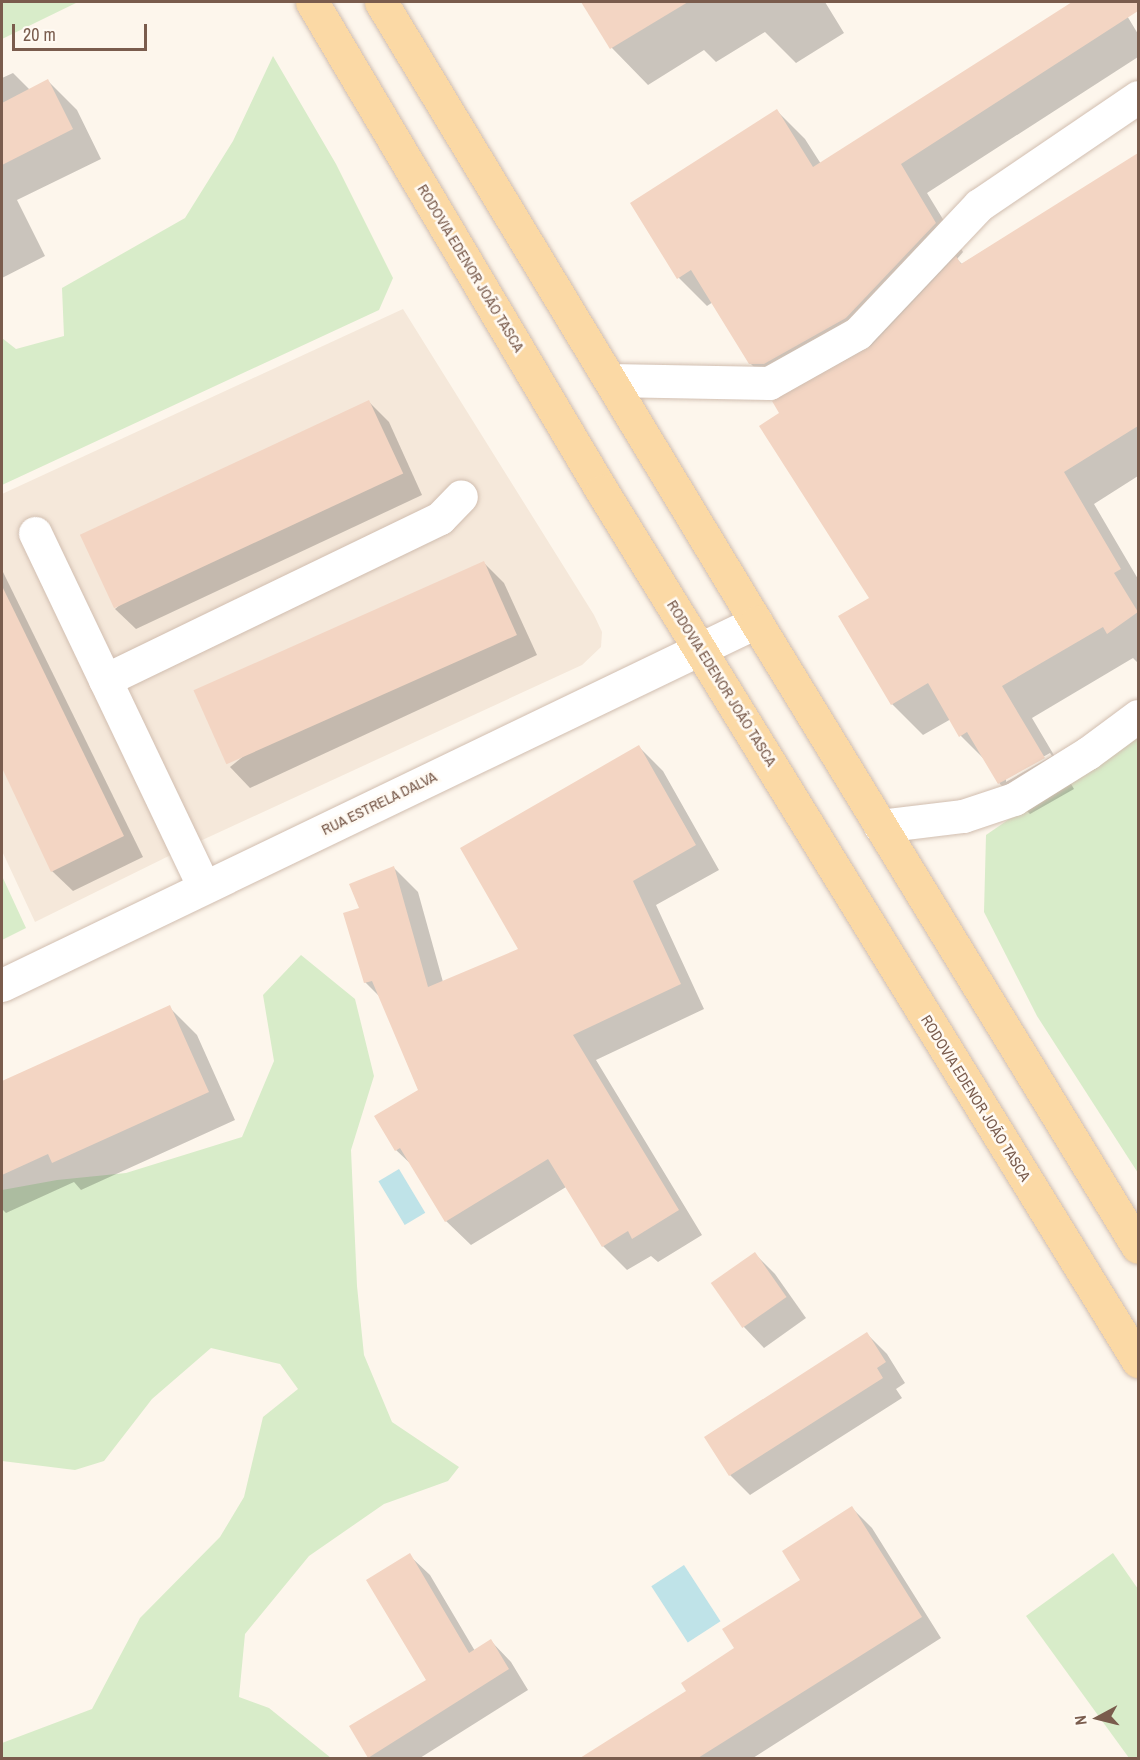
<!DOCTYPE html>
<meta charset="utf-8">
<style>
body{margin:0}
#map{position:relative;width:1140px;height:1760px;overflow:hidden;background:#fdf6ec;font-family:"Archivo Narrow",sans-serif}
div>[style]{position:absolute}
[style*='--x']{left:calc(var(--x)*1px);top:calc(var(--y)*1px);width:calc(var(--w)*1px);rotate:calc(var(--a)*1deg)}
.residential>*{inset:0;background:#f5e8da}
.green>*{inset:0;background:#d8ecc9}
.water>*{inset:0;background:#bfe3e8;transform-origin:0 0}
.shadow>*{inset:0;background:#0003}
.building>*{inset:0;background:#f3d5c3;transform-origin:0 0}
.roads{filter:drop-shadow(0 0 2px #d1beb0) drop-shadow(0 0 2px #d1beb0)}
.minor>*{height:33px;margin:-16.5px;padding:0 16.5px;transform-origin:16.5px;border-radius:16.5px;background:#fff}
.major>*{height:33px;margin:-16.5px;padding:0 16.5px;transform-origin:16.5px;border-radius:16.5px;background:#fbd9a5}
span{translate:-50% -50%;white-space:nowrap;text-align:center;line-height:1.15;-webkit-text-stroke:5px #fffaf3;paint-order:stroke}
.street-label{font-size:15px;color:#7a5c4d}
.frame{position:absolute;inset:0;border:3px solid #7a5c4d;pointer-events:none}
.north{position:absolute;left:1068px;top:1688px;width:60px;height:60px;-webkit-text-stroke:4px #fffaf3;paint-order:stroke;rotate:263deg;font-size:16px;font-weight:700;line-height:24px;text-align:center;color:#7a5c4d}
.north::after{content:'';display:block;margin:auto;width:21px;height:27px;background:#7a5c4d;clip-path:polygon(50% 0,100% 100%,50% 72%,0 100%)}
.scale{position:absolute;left:12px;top:24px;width:135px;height:27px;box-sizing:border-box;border:3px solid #7a5c4d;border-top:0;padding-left:8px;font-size:18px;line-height:21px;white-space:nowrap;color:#7a5c4d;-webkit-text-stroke:4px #fffaf3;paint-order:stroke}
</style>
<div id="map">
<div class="residential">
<i style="clip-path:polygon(403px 309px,594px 615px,602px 632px,601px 647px,582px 665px,185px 848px,35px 922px,2px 851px,2px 494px)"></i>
</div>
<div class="green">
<i style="clip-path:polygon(2px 2px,78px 2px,2px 39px)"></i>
<i style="clip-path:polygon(273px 56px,336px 164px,393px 278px,379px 310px,2px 485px,2px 338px,16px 349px,64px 336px,62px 288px,185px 218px,233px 141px)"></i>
<i style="clip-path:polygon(1138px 731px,1138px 1173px,1037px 1016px,984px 912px,986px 835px)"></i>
<i style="clip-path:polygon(2px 876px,26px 928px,2px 940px)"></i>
<i style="clip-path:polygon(301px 955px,355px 999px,374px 1076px,351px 1150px,357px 1286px,364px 1355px,392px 1422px,459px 1467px,448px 1481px,384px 1504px,309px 1556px,245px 1634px,239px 1697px,269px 1708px,331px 1758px,2px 1758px,2px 1743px,92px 1709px,140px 1618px,220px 1537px,244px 1497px,263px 1417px,298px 1389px,280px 1364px,211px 1348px,152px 1399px,104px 1461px,75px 1470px,2px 1461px,2px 1190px,57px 1180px,126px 1173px,242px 1137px,274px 1061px,263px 995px)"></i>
<i style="clip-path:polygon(1113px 1553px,1138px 1589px,1138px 1757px,1136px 1758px,1129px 1758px,1026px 1616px)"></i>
</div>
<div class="water">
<i style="left:399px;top:1169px;width:51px;height:24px;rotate:59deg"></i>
<i style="left:684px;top:1565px;width:67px;height:39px;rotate:57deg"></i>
</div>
<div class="shadow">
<i style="clip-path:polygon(583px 2px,825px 2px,844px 33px,796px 63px,765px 32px,716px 62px,704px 50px,648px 85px,612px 48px)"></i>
<i style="clip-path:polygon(evenodd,1075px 2px,1114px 2px,1126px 14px,1138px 34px,1138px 57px,927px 193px,963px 252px,957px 259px,962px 264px,1138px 155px,1138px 476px,1094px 504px,1138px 579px,1138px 663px,1133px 658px,1032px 718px,1074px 789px,1030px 814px,1000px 784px,986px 761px,961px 736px,951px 719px,923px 735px,892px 704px,840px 616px,871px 598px,781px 414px,792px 392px,778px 391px,750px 363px,713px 302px,707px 306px,679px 278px,632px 204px,777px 111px,805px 139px,821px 164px,1075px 2px,1050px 753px,1052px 756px,1006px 782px,1006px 778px,1050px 753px)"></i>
<i style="clip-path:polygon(13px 73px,30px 90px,48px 81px,77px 110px,101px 159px,17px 200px,45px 256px,2px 278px,2px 78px)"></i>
<i style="clip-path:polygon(369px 402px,389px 422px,422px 495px,136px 629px,115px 609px)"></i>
<i style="clip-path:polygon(484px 563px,504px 583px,537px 655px,250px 788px,230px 767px)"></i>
<i style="clip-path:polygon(2px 570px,143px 857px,73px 891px,52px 871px,2px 766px)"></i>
<i style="clip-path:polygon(639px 747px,663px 771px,719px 870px,656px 905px,704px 1009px,596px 1060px,702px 1235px,658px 1262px,651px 1256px,627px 1270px,603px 1246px,566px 1187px,471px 1245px,446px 1221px,415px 1168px,396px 1150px,419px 1091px,380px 997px,365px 982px,362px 909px,393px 867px,418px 892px,443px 982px,520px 950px)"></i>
<i style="clip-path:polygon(169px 1007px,197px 1035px,235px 1120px,81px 1190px,74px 1182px,6px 1213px,2px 1209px,2px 1084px)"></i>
<i style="clip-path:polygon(755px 1254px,775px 1274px,806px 1318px,764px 1348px,744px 1327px,713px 1284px)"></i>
<i style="clip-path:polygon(867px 1334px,887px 1354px,905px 1383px,896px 1389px,902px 1398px,750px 1495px,730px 1475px)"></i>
<i style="clip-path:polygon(852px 1508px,872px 1528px,941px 1638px,753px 1758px,619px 1758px,609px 1742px,688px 1692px,736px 1649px,802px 1581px)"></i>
<i style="clip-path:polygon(409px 1555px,430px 1575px,475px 1651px,491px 1641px,511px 1662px,528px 1690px,420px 1758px,370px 1758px,351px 1727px,428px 1680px)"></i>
</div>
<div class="building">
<i style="clip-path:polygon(581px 2px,688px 2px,610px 49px)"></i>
<i style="clip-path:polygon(1072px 2px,1138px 2px,1138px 11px,901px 164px,936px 223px,846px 318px,764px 364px,749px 364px,691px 270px,677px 279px,630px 203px,777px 109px,813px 167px)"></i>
<i style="clip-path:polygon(48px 79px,73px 129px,2px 165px,2px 103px)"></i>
<i style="clip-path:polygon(1138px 153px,1138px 426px,1064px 472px,1121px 569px,1114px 573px,1138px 612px,1107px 634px,1103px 627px,1002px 686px,1045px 758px,998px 784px,967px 732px,959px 737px,928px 683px,891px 705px,838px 616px,869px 598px,759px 426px,779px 413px,772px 401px,871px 346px,956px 256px,961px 264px)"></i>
<i style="left:369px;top:400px;width:81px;height:319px;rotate:65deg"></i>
<i style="left:484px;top:561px;width:81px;height:318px;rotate:66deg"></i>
<i style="clip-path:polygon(2px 586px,124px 836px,51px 872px,2px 768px)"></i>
<i style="clip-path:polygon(639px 745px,696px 845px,633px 881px,681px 984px,573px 1035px,679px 1210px,632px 1239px,628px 1231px,602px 1247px,548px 1159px,445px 1222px,400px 1148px,395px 1151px,374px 1116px,418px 1090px,372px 981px,364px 983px,343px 913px,359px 908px,349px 884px,394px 866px,428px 987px,518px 949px,460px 848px)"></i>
<i style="clip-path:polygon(170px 1005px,209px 1092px,52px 1163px,48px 1154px,2px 1175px,2px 1081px)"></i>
<i style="left:755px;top:1252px;width:55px;height:54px;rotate:55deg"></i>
<i style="clip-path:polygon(867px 1332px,886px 1362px,877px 1368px,883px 1378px,729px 1476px,704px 1437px)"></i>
<i style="clip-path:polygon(852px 1506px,922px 1617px,698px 1758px,580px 1758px,686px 1691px,681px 1683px,734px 1648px,722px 1629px,800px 1580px,782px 1551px)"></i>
<i style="clip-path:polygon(410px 1553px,469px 1653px,491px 1639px,509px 1669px,368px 1758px,349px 1726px,426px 1680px,366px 1580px)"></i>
</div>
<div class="roads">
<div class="minor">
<i style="--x:610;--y:380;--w:159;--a:1.1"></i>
<i style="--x:769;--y:383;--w:102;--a:-29.3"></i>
<i style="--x:858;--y:333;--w:176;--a:-46.6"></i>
<i style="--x:979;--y:205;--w:192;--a:-34.2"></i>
<i style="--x:35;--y:533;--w:392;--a:64.5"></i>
<i style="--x:105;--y:680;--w:372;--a:-25.8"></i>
<i style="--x:440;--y:518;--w:30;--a:-46"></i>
<i style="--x:880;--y:826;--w:84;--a:-6.9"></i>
<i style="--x:963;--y:816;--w:54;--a:-18.4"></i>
<i style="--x:1014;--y:799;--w:87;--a:-31.9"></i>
<i style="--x:1088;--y:753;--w:62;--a:-36.5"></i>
<i style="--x:2;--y:985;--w:837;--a:-25.71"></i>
</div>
<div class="major">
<i style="--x:312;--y:2;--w:569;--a:59.33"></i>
<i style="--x:602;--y:491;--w:1022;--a:58.36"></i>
<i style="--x:381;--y:2;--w:725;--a:58.83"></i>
<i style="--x:756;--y:622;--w:732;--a:58.57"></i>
</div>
</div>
<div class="street-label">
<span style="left:471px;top:268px;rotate:59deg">RODOVIA EDENOR JOÃO TASCA</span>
<span style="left:722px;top:683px;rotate:58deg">RODOVIA EDENOR JOÃO TASCA</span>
<span style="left:379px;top:803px;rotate:-26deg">RUA ESTRELA DALVA</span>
<span style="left:976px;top:1098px;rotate:58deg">RODOVIA EDENOR JOÃO TASCA</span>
</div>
<div class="frame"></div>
<div class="north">N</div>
<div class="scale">20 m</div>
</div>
